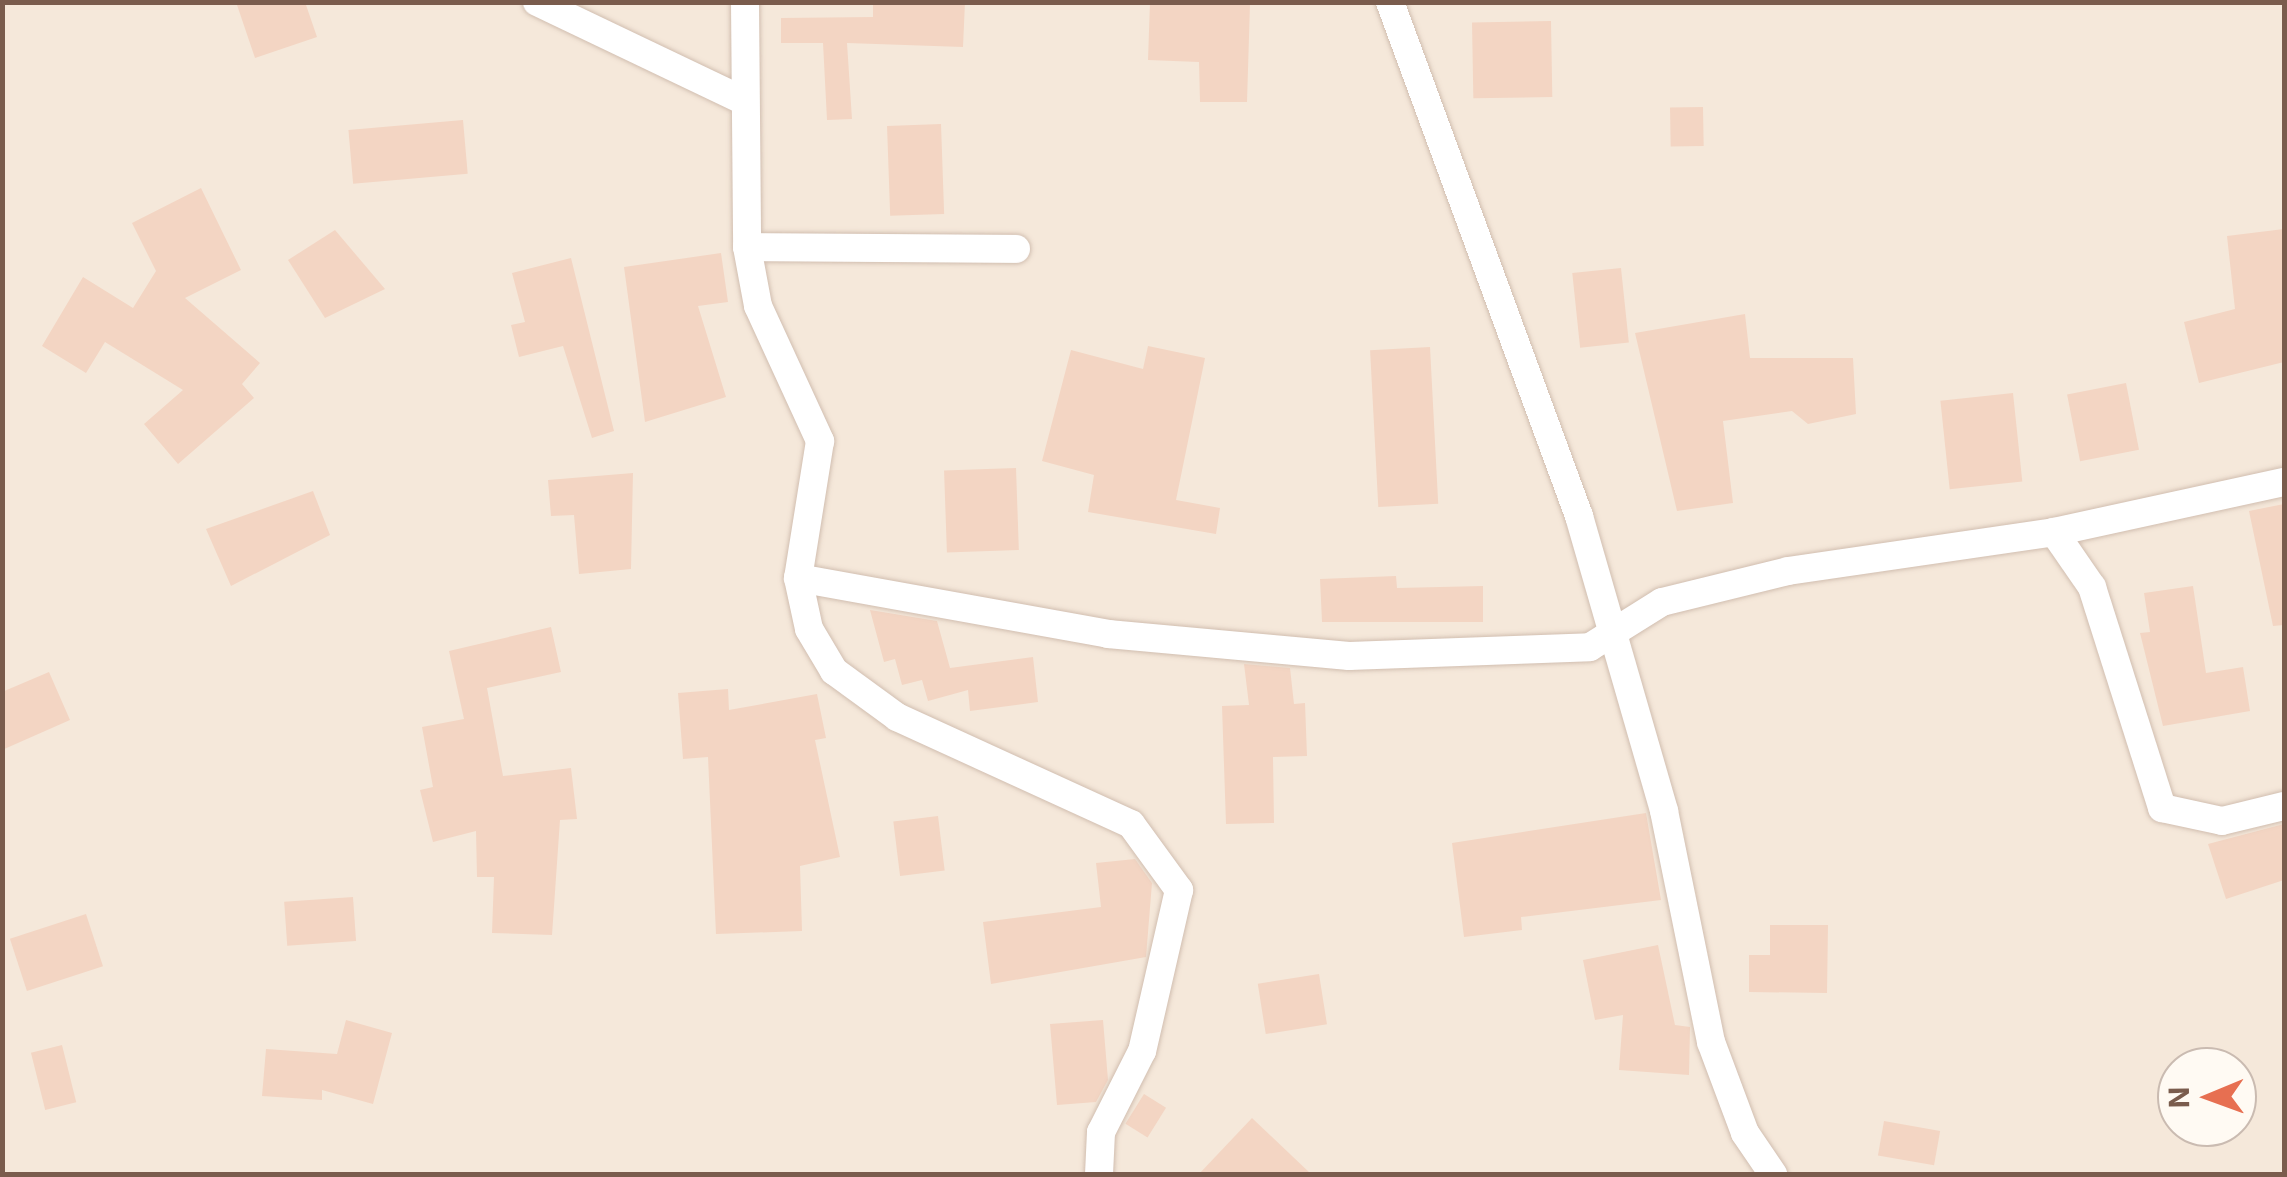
<!DOCTYPE html>
<style>
body{margin:0}
#map{position:relative;width:2287px;height:1177px;overflow:hidden;background:#fdf6ec;font-family:Inter,sans-serif}
div>[style]{position:absolute}
[style*='--x']{left:calc(var(--x)*1px);top:calc(var(--y)*1px);width:calc(var(--w)*1px);rotate:calc(var(--a)*1deg)}
.residential>*{inset:0;background:#f5e8da}
.building>*{inset:0;background:#f3d5c3;transform-origin:0 0}
.roads{filter:drop-shadow(0 0 2px #d1beb0) drop-shadow(0 0 2px #d1beb0)}
.street>*{height:28px;margin:-14px;padding:0 14px;transform-origin:14px;border-radius:14px;background:#fff}
span{translate:-50% -50%;white-space:nowrap;text-align:center;line-height:1.15;-webkit-text-stroke:9px #fffaf3;paint-order:stroke}
.frame{position:absolute;inset:0;border:5px solid #7a5c4d;pointer-events:none}
.north{position:absolute;left:2157px;top:1047px;width:100px;height:100px;box-sizing:border-box;background:#fffaf3;border:2px solid #cabbb1;border-radius:50%;rotate:269deg;font-size:28px;font-weight:700;line-height:40px;text-align:center;color:#7a5c4d}
.north::after{content:'';display:block;margin:auto;width:35px;height:45px;background:#e76f51;clip-path:polygon(50% 0,100% 100%,50% 72%,0 100%)}
</style>
<div id="map">
<div class="residential">
<i style="clip-path:polygon(evenodd,2px 3px,2284px 3px,2284px 1174px,3px 1174px,2px 3px,2177px 1067px,2237px 1067px,2237px 1127px,2177px 1127px,2177px 1067px)"></i>
</div>
<div class="building">
<i style="clip-path:polygon(236px 2px,305px 2px,317px 37px,255px 58px)"></i>
<i style="clip-path:polygon(873px 2px,965px 2px,963px 47px,847px 43px,852px 119px,827px 120px,823px 43px,781px 43px,781px 18px,873px 17px)"></i>
<i style="clip-path:polygon(1150px 2px,1250px 4px,1247px 102px,1200px 102px,1199px 62px,1148px 60px)"></i>
<i style="left:1551px;top:21px;width:76px;height:79px;rotate:89deg"></i>
<i style="left:1703px;top:107px;width:39px;height:33px;rotate:89deg"></i>
<i style="left:463px;top:120px;width:54px;height:115px;rotate:85deg"></i>
<i style="left:941px;top:124px;width:90px;height:54px;rotate:88deg"></i>
<i style="clip-path:polygon(201px 188px,241px 270px,185px 298px,260px 363px,242px 384px,254px 398px,178px 464px,144px 424px,183px 390px,105px 342px,86px 373px,42px 346px,83px 277px,133px 308px,156px 271px,132px 223px)"></i>
<i style="clip-path:polygon(2284px 229px,2284px 362px,2199px 383px,2184px 322px,2235px 309px,2227px 236px)"></i>
<i style="clip-path:polygon(335px 230px,385px 289px,325px 318px,288px 260px)"></i>
<i style="clip-path:polygon(721px 253px,728px 302px,698px 306px,726px 397px,645px 422px,624px 267px)"></i>
<i style="clip-path:polygon(571px 258px,614px 431px,592px 438px,563px 346px,519px 357px,511px 325px,525px 322px,512px 273px)"></i>
<i style="left:1621px;top:268px;width:75px;height:49px;rotate:84deg"></i>
<i style="clip-path:polygon(1745px 314px,1750px 358px,1853px 358px,1856px 414px,1808px 424px,1792px 411px,1723px 421px,1733px 503px,1677px 511px,1635px 333px)"></i>
<i style="clip-path:polygon(1148px 346px,1205px 358px,1176px 500px,1220px 508px,1216px 534px,1088px 512px,1094px 475px,1042px 461px,1071px 350px,1143px 369px)"></i>
<i style="left:1430px;top:347px;width:157px;height:60px;rotate:87deg"></i>
<i style="left:2126px;top:383px;width:68px;height:60px;rotate:79deg"></i>
<i style="left:2013px;top:393px;width:89px;height:73px;rotate:84deg"></i>
<i style="left:1016px;top:468px;width:82px;height:72px;rotate:88deg"></i>
<i style="clip-path:polygon(633px 473px,631px 569px,579px 574px,574px 515px,551px 516px,548px 480px)"></i>
<i style="clip-path:polygon(313px 491px,330px 535px,231px 586px,206px 529px)"></i>
<i style="clip-path:polygon(2284px 504px,2284px 625px,2273px 626px,2249px 511px)"></i>
<i style="clip-path:polygon(1396px 576px,1397px 588px,1483px 586px,1483px 622px,1322px 622px,1320px 579px)"></i>
<i style="clip-path:polygon(2193px 586px,2206px 673px,2243px 667px,2250px 711px,2163px 726px,2140px 633px,2150px 632px,2144px 593px)"></i>
<i style="clip-path:polygon(870px 610px,937px 621px,950px 668px,1033px 657px,1038px 702px,970px 711px,968px 690px,928px 701px,922px 680px,902px 685px,895px 659px,884px 662px)"></i>
<i style="clip-path:polygon(551px 627px,561px 672px,487px 688px,503px 776px,571px 768px,577px 819px,560px 820px,552px 935px,492px 933px,494px 877px,477px 877px,476px 831px,433px 842px,420px 790px,433px 787px,422px 727px,464px 719px,449px 651px)"></i>
<i style="clip-path:polygon(1244px 664px,1290px 668px,1294px 704px,1305px 703px,1307px 756px,1273px 757px,1274px 823px,1226px 824px,1222px 706px,1249px 705px)"></i>
<i style="clip-path:polygon(49px 672px,70px 720px,2px 750px,2px 692px)"></i>
<i style="clip-path:polygon(728px 689px,729px 710px,817px 694px,826px 738px,815px 740px,840px 857px,800px 866px,802px 931px,716px 934px,708px 757px,683px 759px,678px 693px)"></i>
<i style="clip-path:polygon(1646px 813px,1661px 900px,1521px 917px,1522px 930px,1464px 937px,1452px 843px)"></i>
<i style="left:938px;top:816px;width:55px;height:45px;rotate:83deg"></i>
<i style="clip-path:polygon(2284px 824px,2284px 880px,2226px 899px,2208px 844px)"></i>
<i style="clip-path:polygon(1135px 859px,1152px 883px,1146px 957px,991px 984px,983px 922px,1101px 907px,1096px 863px)"></i>
<i style="left:353px;top:897px;width:44px;height:69px;rotate:86deg"></i>
<i style="left:86px;top:914px;width:55px;height:80px;rotate:72deg"></i>
<i style="clip-path:polygon(1770px 925px,1828px 925px,1827px 993px,1749px 992px,1749px 955px,1770px 955px)"></i>
<i style="clip-path:polygon(1658px 945px,1675px 1025px,1690px 1027px,1689px 1075px,1619px 1070px,1623px 1015px,1595px 1020px,1583px 960px)"></i>
<i style="left:1319px;top:974px;width:51px;height:62px;rotate:81deg"></i>
<i style="clip-path:polygon(346px 1020px,392px 1033px,373px 1104px,322px 1090px,322px 1100px,262px 1096px,266px 1049px,337px 1054px)"></i>
<i style="clip-path:polygon(1103px 1020px,1108px 1080px,1096px 1102px,1057px 1105px,1050px 1024px)"></i>
<i style="left:62px;top:1045px;width:59px;height:32px;rotate:76deg"></i>
<i style="left:1144px;top:1094px;width:26px;height:35px;rotate:32deg"></i>
<i style="clip-path:polygon(1252px 1118px,1311px 1174px,1199px 1174px)"></i>
<i style="left:1884px;top:1121px;width:57px;height:35px;rotate:10deg"></i>
</div>
<div class="roads">
<div class="street">
<i style="--x:537;--y:2;--w:230;--a:25.5"></i>
<i style="--x:745;--y:2;--w:245;--a:89.5"></i>
<i style="--x:747;--y:247;--w:60;--a:79.4"></i>
<i style="--x:758;--y:306;--w:149;--a:65.3"></i>
<i style="--x:820;--y:441;--w:139;--a:99.1"></i>
<i style="--x:798;--y:578;--w:52;--a:77.8"></i>
<i style="--x:809;--y:629;--w:49;--a:59.2"></i>
<i style="--x:834;--y:671;--w:78;--a:36.1"></i>
<i style="--x:897;--y:717;--w:257;--a:24.6"></i>
<i style="--x:1131;--y:824;--w:82;--a:54"></i>
<i style="--x:1179;--y:890;--w:165;--a:102.9"></i>
<i style="--x:1142;--y:1051;--w:91;--a:116.8"></i>
<i style="--x:1101;--y:1132;--w:42;--a:92.7"></i>
<i style="--x:1390;--y:2;--w:548;--a:69.81"></i>
<i style="--x:1579;--y:516;--w:307;--a:73.9"></i>
<i style="--x:1664;--y:811;--w:236;--a:78.5"></i>
<i style="--x:1711;--y:1042;--w:97;--a:69.5"></i>
<i style="--x:1745;--y:1133;--w:50;--a:55.7"></i>
<i style="--x:747;--y:247;--w:269;--a:0.4"></i>
<i style="--x:2054;--y:532;--w:67;--a:55.4"></i>
<i style="--x:2092;--y:587;--w:232;--a:72.4"></i>
<i style="--x:2162;--y:808;--w:61;--a:12.2"></i>
<i style="--x:2222;--y:821;--w:64;--a:-13.6"></i>
<i style="--x:798;--y:578;--w:315;--a:10.2"></i>
<i style="--x:1108;--y:634;--w:242;--a:5.2"></i>
<i style="--x:1349;--y:656;--w:241;--a:-2.1"></i>
<i style="--x:1590;--y:647;--w:85;--a:-32"></i>
<i style="--x:1662;--y:602;--w:130;--a:-13.8"></i>
<i style="--x:1788;--y:571;--w:269;--a:-8.3"></i>
<i style="--x:2054;--y:532;--w:235;--a:-12.3"></i>
</div>
</div>
<div class="frame"></div>
<div class="north">N</div>
</div>
